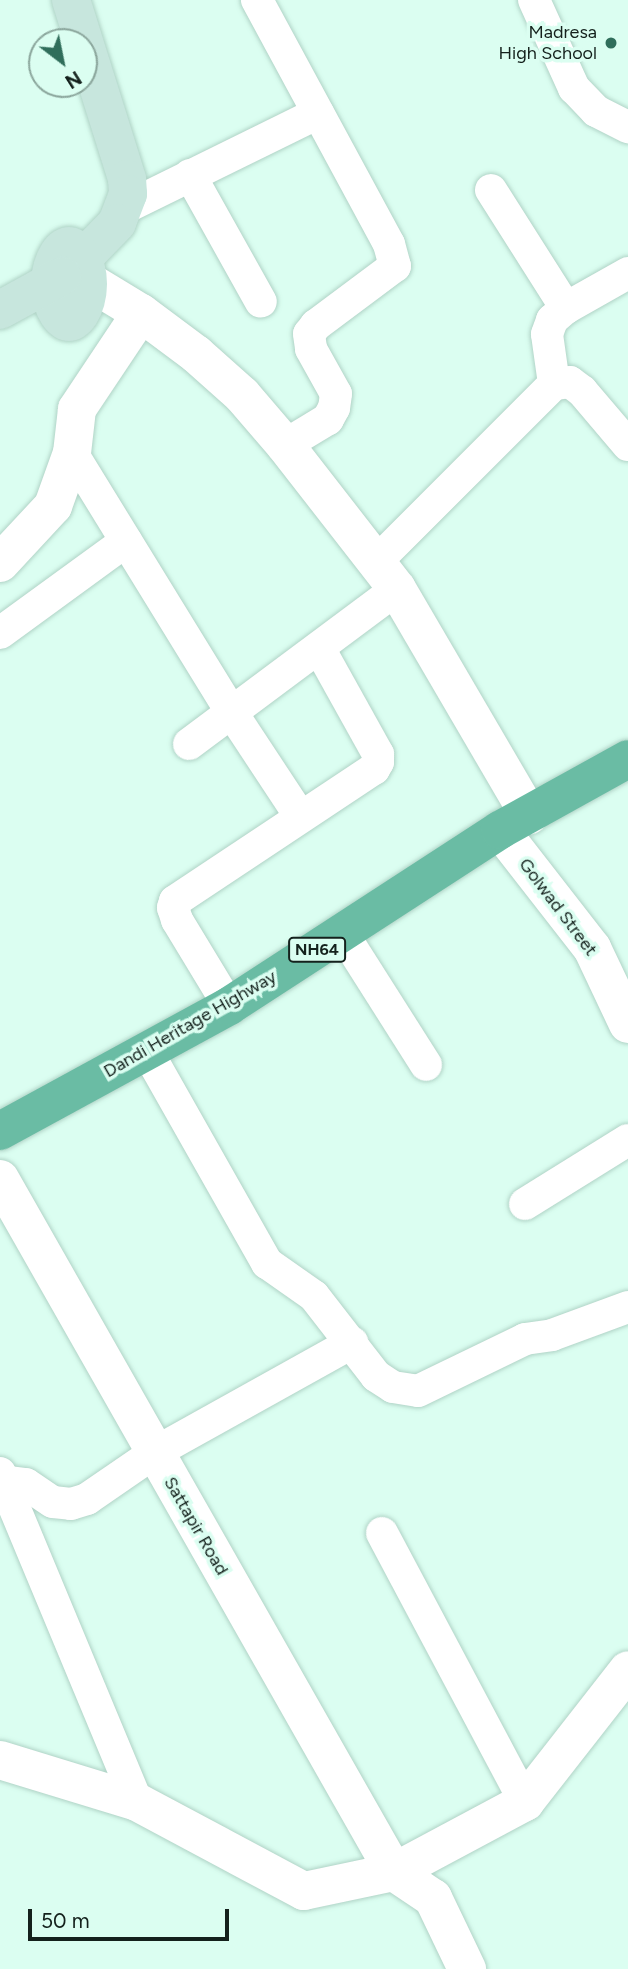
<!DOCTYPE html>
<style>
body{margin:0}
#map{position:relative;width:628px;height:1969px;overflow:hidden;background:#dbfef1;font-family:Figtree,sans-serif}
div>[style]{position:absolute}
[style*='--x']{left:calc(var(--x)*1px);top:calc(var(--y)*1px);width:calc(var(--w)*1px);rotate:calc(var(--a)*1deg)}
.roads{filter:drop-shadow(0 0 2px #b0d3c6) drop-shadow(0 0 2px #b0d3c6)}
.minor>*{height:32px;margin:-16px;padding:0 16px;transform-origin:16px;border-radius:16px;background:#fff}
.tertiary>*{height:38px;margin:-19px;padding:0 19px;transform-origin:19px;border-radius:19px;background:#fff}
.secondary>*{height:38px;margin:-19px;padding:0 19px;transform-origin:19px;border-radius:19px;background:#c7e6dd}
.secondary>.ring{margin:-19px;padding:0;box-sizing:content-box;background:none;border:38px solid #c7e6dd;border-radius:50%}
.trunk>*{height:38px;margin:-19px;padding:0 19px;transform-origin:19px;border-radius:19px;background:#6abca4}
.dots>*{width:19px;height:19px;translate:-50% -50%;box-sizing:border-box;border:4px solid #dbfef1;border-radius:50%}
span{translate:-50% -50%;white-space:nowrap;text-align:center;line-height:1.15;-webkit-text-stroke:7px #dbfef1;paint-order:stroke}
.shield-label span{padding:2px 5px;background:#dbfef1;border:2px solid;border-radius:5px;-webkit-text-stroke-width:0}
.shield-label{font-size:16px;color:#14211c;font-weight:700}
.poi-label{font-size:18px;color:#14211c}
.right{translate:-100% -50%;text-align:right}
.street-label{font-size:18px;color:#14211c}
.north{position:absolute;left:28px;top:28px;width:70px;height:70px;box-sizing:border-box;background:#dbfef1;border:2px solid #8ba69c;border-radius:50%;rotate:148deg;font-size:19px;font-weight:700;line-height:28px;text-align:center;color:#14211c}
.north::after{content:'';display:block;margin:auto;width:24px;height:32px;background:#306e5b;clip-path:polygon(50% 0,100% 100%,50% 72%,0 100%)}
.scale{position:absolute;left:28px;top:1909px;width:201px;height:32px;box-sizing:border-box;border:4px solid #14211c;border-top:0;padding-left:9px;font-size:21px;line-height:24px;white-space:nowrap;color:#14211c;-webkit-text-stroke:5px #dbfef1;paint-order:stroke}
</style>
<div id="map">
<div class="roads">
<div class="minor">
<i style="--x:257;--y:0;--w:277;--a:61.6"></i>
<i style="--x:389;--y:244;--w:23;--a:75"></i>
<i style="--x:395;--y:266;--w:99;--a:143.2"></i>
<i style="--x:316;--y:325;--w:11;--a:128"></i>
<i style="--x:309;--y:334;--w:15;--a:82"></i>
<i style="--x:311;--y:349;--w:51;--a:60.9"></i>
<i style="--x:336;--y:394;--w:14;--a:98"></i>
<i style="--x:334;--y:408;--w:13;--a:119"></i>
<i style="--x:328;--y:419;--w:50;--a:148.8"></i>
<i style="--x:534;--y:0;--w:97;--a:65.6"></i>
<i style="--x:574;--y:88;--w:32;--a:46"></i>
<i style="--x:596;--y:111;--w:36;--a:27"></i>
<i style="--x:190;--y:175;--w:145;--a:60.8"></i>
<i style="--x:491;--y:190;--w:140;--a:57.6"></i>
<i style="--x:125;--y:208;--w:215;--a:-26.2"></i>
<i style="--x:554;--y:384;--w:50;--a:-98"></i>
<i style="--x:547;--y:334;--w:15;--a:-70"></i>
<i style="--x:552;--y:320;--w:18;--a:-41"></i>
<i style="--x:566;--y:308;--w:71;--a:-29.4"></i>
<i style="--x:72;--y:453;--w:305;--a:58.4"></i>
<i style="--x:232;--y:713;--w:123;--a:56.6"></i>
<i style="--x:378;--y:560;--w:249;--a:-45"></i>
<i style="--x:554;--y:384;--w:16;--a:-7"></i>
<i style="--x:570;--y:382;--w:15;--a:37"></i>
<i style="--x:582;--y:391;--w:71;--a:49.6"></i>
<i style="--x:0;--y:633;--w:156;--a:-36.1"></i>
<i style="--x:189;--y:744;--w:259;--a:-36.7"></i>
<i style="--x:343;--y:934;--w:155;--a:57.6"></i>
<i style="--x:229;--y:1006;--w:100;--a:-121.2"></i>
<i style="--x:177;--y:920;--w:13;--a:-108"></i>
<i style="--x:173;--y:908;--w:7;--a:-74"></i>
<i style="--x:175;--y:901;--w:239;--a:-33.6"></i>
<i style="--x:374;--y:769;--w:8;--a:-60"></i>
<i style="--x:378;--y:762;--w:8;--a:-90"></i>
<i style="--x:378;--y:754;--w:121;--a:-119.1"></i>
<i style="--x:147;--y:1051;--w:244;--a:60.5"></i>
<i style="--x:267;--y:1263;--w:57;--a:35.1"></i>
<i style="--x:314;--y:1296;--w:101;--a:52.2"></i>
<i style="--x:376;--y:1376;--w:20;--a:33"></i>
<i style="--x:393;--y:1387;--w:25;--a:9"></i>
<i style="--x:418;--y:1391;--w:119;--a:-25.9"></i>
<i style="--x:525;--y:1339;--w:27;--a:-8"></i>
<i style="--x:552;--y:1335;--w:81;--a:-20.2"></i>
<i style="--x:525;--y:1204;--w:121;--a:-31.9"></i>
<i style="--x:0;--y:1473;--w:356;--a:67.4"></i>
<i style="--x:0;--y:1481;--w:26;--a:7"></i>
<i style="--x:26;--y:1484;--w:32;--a:34"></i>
<i style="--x:53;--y:1502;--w:18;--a:6"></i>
<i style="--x:71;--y:1504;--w:17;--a:-17"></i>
<i style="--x:87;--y:1499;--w:81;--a:-34.5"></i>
<i style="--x:154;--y:1453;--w:227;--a:-29.1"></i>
<i style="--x:382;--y:1533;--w:305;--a:62"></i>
</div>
<div class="tertiary">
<i style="--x:75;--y:273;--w:77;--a:31.2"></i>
<i style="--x:141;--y:313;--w:69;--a:36.7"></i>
<i style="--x:196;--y:354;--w:62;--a:41.7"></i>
<i style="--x:242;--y:395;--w:66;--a:49.3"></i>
<i style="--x:285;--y:445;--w:182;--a:52.1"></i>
<i style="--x:397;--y:589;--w:262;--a:59.7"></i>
<i style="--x:0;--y:563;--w:78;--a:-47.1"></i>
<i style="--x:53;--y:506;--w:56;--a:-70.3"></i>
<i style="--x:72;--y:453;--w:44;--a:-83.5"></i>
<i style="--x:77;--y:409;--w:115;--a:-56.3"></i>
<i style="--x:500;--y:830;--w:150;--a:52.1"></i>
<i style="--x:592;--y:948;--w:84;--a:64.7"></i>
<i style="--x:0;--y:1179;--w:797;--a:60.38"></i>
<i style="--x:394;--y:1872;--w:47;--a:33.7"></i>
<i style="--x:433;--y:1898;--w:79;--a:64.4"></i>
<i style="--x:0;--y:1760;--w:143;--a:17"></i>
<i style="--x:137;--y:1802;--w:189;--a:28.1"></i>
<i style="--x:304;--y:1891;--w:92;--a:-11.9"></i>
<i style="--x:394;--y:1872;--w:149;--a:-28.1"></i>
<i style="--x:525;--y:1802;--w:167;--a:-52"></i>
</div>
<div class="secondary">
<i style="--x:71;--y:0;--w:188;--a:72.6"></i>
<i style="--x:127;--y:179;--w:15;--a:86"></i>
<i style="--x:128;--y:194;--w:31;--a:111"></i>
<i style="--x:117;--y:223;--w:53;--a:134.2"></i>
<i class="ring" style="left:50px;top:246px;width:-8px;height:-8px"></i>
<i style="--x:0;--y:310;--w:71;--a:-28.7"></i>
</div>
<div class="trunk">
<i style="--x:0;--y:1131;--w:261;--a:-28.6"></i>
<i style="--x:229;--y:1006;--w:323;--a:-33"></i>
<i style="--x:500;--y:830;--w:146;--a:-29"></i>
</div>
</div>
<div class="dots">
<i style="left:611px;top:43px;background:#306e5b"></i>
</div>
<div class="shield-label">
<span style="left:317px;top:950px">NH64</span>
</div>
<div class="poi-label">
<span class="right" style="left:597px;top:43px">Madresa<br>High School</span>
</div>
<div class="street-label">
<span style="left:558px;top:907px;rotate:53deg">Golwad Street</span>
<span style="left:190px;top:1024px;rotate:-30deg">Dandi Heritage Highway</span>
<span style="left:196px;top:1526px;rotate:60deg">Sattapir Road</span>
</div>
<div class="north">N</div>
<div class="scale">50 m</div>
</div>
